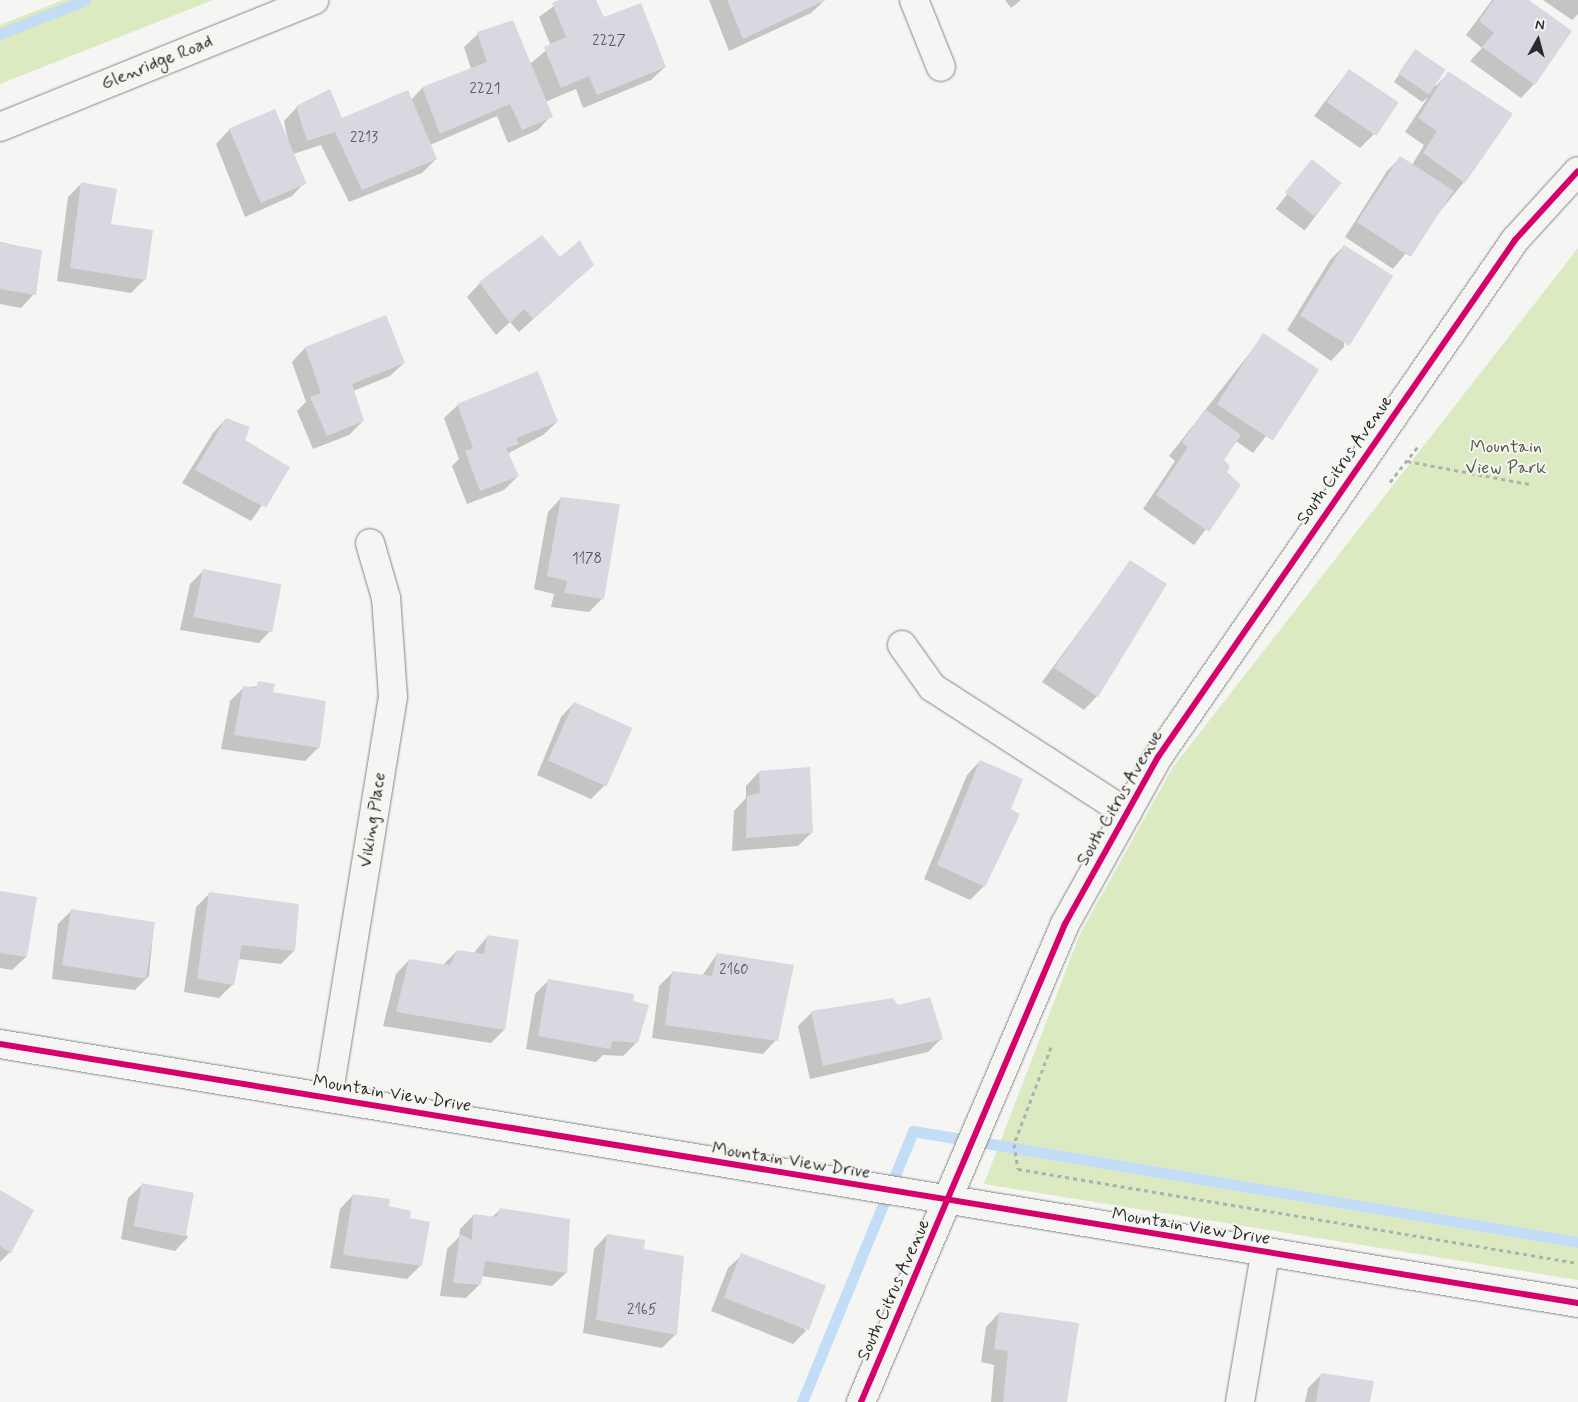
<!DOCTYPE html>
<style>
body{margin:0}
#map{position:relative;width:1578px;height:1402px;overflow:hidden;background:#f5f5f3;font-family:Mynerve,sans-serif}
div>[style]{position:absolute}
[style*='--x']{left:calc(var(--x)*1px);top:calc(var(--y)*1px);width:calc(var(--w)*1px);rotate:calc(var(--a)*1deg)}
.green>*{inset:0;background:#dbeac1}
.shadow>*{inset:0;background:#0003;transform-origin:0 0}
.stream>*{height:11px;margin:-5.5px;padding:0 5.5px;transform-origin:5.5px;border-radius:5.5px;background:#c2ddf5}
.building>*{inset:0;background:#dbd7e0;transform-origin:0 0}
.path>*{height:3px;margin-top:-1.5px;transform-origin:0;background:repeating-linear-gradient(90deg,#b0b0af 0 4px,transparent 0 8px)}
.roads{filter:drop-shadow(0 0 1px #868685) drop-shadow(0 0 1px #868685)}
.minor>*{height:28px;margin:-14px;padding:0 14px;transform-origin:14px;border-radius:14px;background:#f5f5f3}
.cycleway>*{height:6px;margin:-3px;padding:0 3px;transform-origin:3px;border-radius:3px;background:#d6006c}
span{translate:-50% -50%;white-space:nowrap;text-align:center;line-height:1.15;-webkit-text-stroke:4px #f6f6f2;paint-order:stroke}
.number-label{font-size:15px;color:#575658}
.number-label span{-webkit-text-stroke-width:0}
.street-label{font-size:18px;color:#2b2b2b}
.park-label{font-size:18px;color:#525846}
.north{position:absolute;left:1513px;top:15px;width:50px;height:50px;-webkit-text-stroke:4px #f6f6f2;paint-order:stroke;rotate:7deg;font-size:14px;font-weight:700;line-height:20px;text-align:center;color:#2b2b2b}
.north::after{content:'';display:block;margin:auto;width:18px;height:22px;background:#2b2b2b;clip-path:polygon(50% 0,100% 100%,50% 72%,0 100%)}
</style>
<div id="map">
<div class="green">
<i style="clip-path:polygon(63px 0,213px 0,0 84px,0 25px)"></i>
<i style="clip-path:polygon(1578px 248px,1578px 1280px,984px 1184px,1080px 934px,1173px 767px)"></i>
</div>
<div class="shadow">
<i style="clip-path:polygon(562px 0,594px 0,603px 18px,665px 67px,651px 80px,583px 108px,576px 89px,545px 102px,551px 116px,538px 130px,508px 143px,497px 116px,430px 145px,436px 159px,422px 173px,349px 202px,321px 145px,293px 154px,305px 182px,292px 196px,245px 217px,216px 144px,229px 130px,288px 142px,284px 121px,297px 107px,341px 120px,411px 100px,422px 88px,471px 69px,464px 47px,478px 34px,530px 64px,551px 46px,539px 17px)"></i>
<i style="clip-path:polygon(709px 0,825px 0,811px 13px,729px 51px)"></i>
<i style="clip-path:polygon(1005px 0,1021px 0,1011px 8px)"></i>
<i style="clip-path:polygon(1492px 0,1527px 0,1534px 84px,1521px 98px,1470px 61px,1482px 48px,1466px 35px)"></i>
<i style="clip-path:polygon(1543px 0,1578px 0,1578px 14px,1572px 20px)"></i>
<i style="clip-path:polygon(1415px 50px,1436px 86px,1448px 73px,1464px 182px,1393px 269px,1345px 237px,1387px 171px,1400px 158px,1412px 165px,1424px 145px,1405px 132px,1428px 97px,1422px 102px,1394px 82px)"></i>
<i style="clip-path:polygon(1349px 70px,1374px 134px,1360px 148px,1314px 116px)"></i>
<i style="left:1312px;top:161px;width:36px;height:60px;rotate:37deg"></i>
<i style="clip-path:polygon(82px 183px,145px 279px,131px 293px,57px 281px,68px 197px)"></i>
<i style="clip-path:polygon(0 242px,40px 251px,34px 294px,21px 308px,0 304px)"></i>
<i style="clip-path:polygon(1344px 246px,1344px 347px,1331px 361px,1287px 330px,1330px 260px)"></i>
<i style="clip-path:polygon(559px 259px,593px 265px,519px 332px,510px 322px,496px 335px,467px 297px,480px 283px)"></i>
<i style="clip-path:polygon(386px 316px,404px 363px,390px 376px,353px 391px,363px 421px,349px 435px,313px 449px,297px 411px,306px 402px,292px 362px,305px 348px)"></i>
<i style="clip-path:polygon(1264px 335px,1317px 369px,1253px 453px,1236px 441px,1222px 460px,1225px 472px,1239px 485px,1194px 545px,1143px 509px,1175px 461px,1169px 456px)"></i>
<i style="clip-path:polygon(458px 405px,557px 422px,543px 435px,507px 454px,518px 476px,504px 490px,467px 504px,452px 466px,459px 459px,444px 418px)"></i>
<i style="clip-path:polygon(226px 419px,244px 440px,288px 468px,251px 521px,182px 483px,213px 433px)"></i>
<i style="clip-path:polygon(561px 498px,619px 505px,602px 599px,589px 612px,551px 607px,554px 594px,534px 589px,548px 512px)"></i>
<i style="clip-path:polygon(1131px 561px,1097px 696px,1084px 710px,1042px 682px)"></i>
<i style="clip-path:polygon(204px 570px,272px 629px,259px 643px,180px 630px,190px 584px)"></i>
<i style="clip-path:polygon(274px 686px,272px 693px,319px 747px,305px 761px,221px 749px,230px 701px,244px 687px)"></i>
<i style="clip-path:polygon(574px 703px,605px 785px,591px 799px,537px 775px,561px 717px)"></i>
<i style="clip-path:polygon(980px 761px,1009px 810px,984px 886px,970px 900px,924px 879px,967px 775px)"></i>
<i style="clip-path:polygon(759px 772px,812px 832px,798px 846px,732px 851px,734px 811px,746px 798px,746px 786px)"></i>
<i style="clip-path:polygon(0 892px,26px 957px,12px 970px,0 968px)"></i>
<i style="clip-path:polygon(210px 893px,294px 951px,281px 964px,238px 959px,233px 984px,219px 998px,184px 992px,196px 907px)"></i>
<i style="clip-path:polygon(72px 910px,154px 923px,149px 976px,135px 990px,52px 979px,58px 924px)"></i>
<i style="clip-path:polygon(487px 937px,504px 1030px,491px 1043px,383px 1026px,396px 974px,409px 960px,443px 965px,457px 951px,473px 954px)"></i>
<i style="clip-path:polygon(717px 954px,776px 1040px,763px 1054px,652px 1038px,659px 986px,673px 972px,702px 976px)"></i>
<i style="clip-path:polygon(549px 980px,632px 1002px,637px 1042px,623px 1056px,603px 1055px,596px 1062px,526px 1049px,535px 994px)"></i>
<i style="clip-path:polygon(812px 1012px,942px 1038px,928px 1052px,810px 1079px,798px 1026px)"></i>
<i style="clip-path:polygon(142px 1185px,188px 1237px,175px 1251px,121px 1239px,128px 1198px)"></i>
<i style="clip-path:polygon(0 1192px,10px 1252px,0 1262px)"></i>
<i style="clip-path:polygon(353px 1195px,409px 1219px,421px 1265px,407px 1279px,330px 1268px,340px 1209px)"></i>
<i style="clip-path:polygon(501px 1209px,566px 1273px,552px 1286px,481px 1276px,479px 1285px,466px 1298px,440px 1296px,447px 1249px,459px 1237px,460px 1229px,473px 1216px,492px 1217px)"></i>
<i style="clip-path:polygon(607px 1235px,643px 1250px,675px 1335px,662px 1348px,583px 1333px,594px 1249px)"></i>
<i style="clip-path:polygon(742px 1255px,806px 1331px,793px 1344px,711px 1311px,728px 1268px)"></i>
<i style="clip-path:polygon(999px 1313px,1066px 1402px,991px 1402px,994px 1365px,981px 1362px,986px 1327px)"></i>
<i style="clip-path:polygon(1322px 1374px,1369px 1402px,1305px 1402px,1308px 1388px)"></i>
</div>
<div class="stream">
<i style="--x:0;--y:34;--w:92;--a:-21.6"></i>
<i style="--x:802;--y:1402;--w:293;--a:-67.7"></i>
<i style="--x:913;--y:1131;--w:674;--a:9.48"></i>
</div>
<div class="building">
<i style="clip-path:polygon(559px 0,596px 0,604px 17px,641px 3px,666px 67px,597px 95px,589px 76px,561px 88px,544px 47px,566px 37px,552px 3px)"></i>
<i style="clip-path:polygon(727px 0,826px 0,743px 39px)"></i>
<i style="clip-path:polygon(1494px 0,1529px 0,1572px 31px,1535px 85px,1482px 47px,1494px 33px,1479px 21px)"></i>
<i style="clip-path:polygon(513px 20px,553px 117px,522px 130px,510px 104px,440px 134px,422px 87px,487px 62px,477px 32px)"></i>
<i style="left:1415px;top:49px;width:37px;height:30px;rotate:34deg"></i>
<i style="left:1349px;top:69px;width:60px;height:40px;rotate:34deg"></i>
<i style="clip-path:polygon(1448px 71px,1513px 114px,1465px 183px,1423px 153px,1437px 131px,1418px 118px)"></i>
<i style="clip-path:polygon(330px 89px,342px 118px,408px 90px,437px 159px,362px 190px,335px 132px,307px 141px,296px 106px)"></i>
<i style="left:275px;top:109px;width:81px;height:50px;rotate:67deg"></i>
<i style="left:1400px;top:156px;width:64px;height:79px;rotate:33deg"></i>
<i style="left:1312px;top:159px;width:38px;height:43px;rotate:39deg"></i>
<i style="clip-path:polygon(81px 182px,117px 189px,111px 224px,153px 230px,146px 280px,70px 268px)"></i>
<i style="clip-path:polygon(542px 235px,560px 257px,580px 240px,594px 265px,533px 319px,524px 309px,510px 323px,479px 282px)"></i>
<i style="clip-path:polygon(0 243px,42px 250px,36px 295px,0 289px)"></i>
<i style="left:1344px;top:245px;width:58px;height:83px;rotate:32deg"></i>
<i style="clip-path:polygon(386px 315px,405px 363px,352px 384px,364px 421px,327px 436px,310px 397px,321px 393px,305px 347px)"></i>
<i style="left:1263px;top:333px;width:67px;height:85px;rotate:33deg"></i>
<i style="clip-path:polygon(538px 371px,558px 422px,516px 438px,519px 444px,506px 448px,519px 476px,480px 491px,465px 451px,473px 448px,457px 404px)"></i>
<i style="clip-path:polygon(1205px 409px,1241px 435px,1224px 460px,1230px 466px,1227px 472px,1241px 485px,1209px 532px,1156px 495px,1188px 447px,1182px 442px)"></i>
<i style="clip-path:polygon(226px 418px,250px 427px,245px 440px,290px 467px,266px 508px,195px 470px)"></i>
<i style="clip-path:polygon(561px 497px,620px 504px,604px 599px,564px 593px,567px 581px,547px 576px)"></i>
<i style="clip-path:polygon(1130px 560px,1167px 584px,1098px 697px,1054px 668px)"></i>
<i style="left:203px;top:569px;width:80px;height:49px;rotate:11deg"></i>
<i style="clip-path:polygon(258px 681px,275px 684px,273px 692px,326px 701px,320px 748px,234px 735px,243px 686px,256px 688px)"></i>
<i style="left:574px;top:702px;width:64px;height:64px;rotate:24deg"></i>
<i style="clip-path:polygon(980px 760px,1023px 779px,1011px 809px,1020px 814px,985px 887px,937px 865px)"></i>
<i style="clip-path:polygon(810px 767px,813px 833px,746px 838px,747px 796px,760px 793px,759px 771px)"></i>
<i style="clip-path:polygon(0 891px,37px 897px,27px 957px,0 953px)"></i>
<i style="clip-path:polygon(209px 892px,299px 904px,295px 951px,242px 945px,234px 985px,197px 979px)"></i>
<i style="left:71px;top:909px;width:85px;height:57px;rotate:9deg"></i>
<i style="clip-path:polygon(487px 935px,519px 940px,505px 1030px,396px 1012px,409px 959px,450px 965px,457px 950px,484px 954px)"></i>
<i style="clip-path:polygon(717px 953px,794px 965px,778px 1041px,665px 1025px,672px 971px,712px 976px)"></i>
<i style="clip-path:polygon(548px 979px,634px 994px,633px 1001px,649px 1005px,638px 1043px,613px 1041px,610px 1049px,538px 1036px)"></i>
<i style="clip-path:polygon(930px 997px,943px 1039px,823px 1066px,811px 1011px,893px 998px,898px 1005px)"></i>
<i style="left:142px;top:1183px;width:53px;height:44px;rotate:11deg"></i>
<i style="clip-path:polygon(0 1190px,34px 1210px,11px 1253px,0 1246px)"></i>
<i style="clip-path:polygon(353px 1194px,390px 1199px,389px 1206px,411px 1211px,410px 1218px,430px 1222px,422px 1266px,343px 1255px)"></i>
<i style="clip-path:polygon(500px 1208px,570px 1219px,567px 1273px,485px 1261px,481px 1285px,453px 1283px,460px 1234px,472px 1240px,473px 1214px,497px 1217px)"></i>
<i style="clip-path:polygon(607px 1234px,645px 1240px,644px 1249px,684px 1256px,677px 1335px,596px 1320px)"></i>
<i style="left:741px;top:1253px;width:91px;height:48px;rotate:21deg"></i>
<i style="clip-path:polygon(999px 1312px,1079px 1323px,1067px 1402px,1003px 1402px,1008px 1351px,994px 1349px)"></i>
<i style="clip-path:polygon(1321px 1373px,1374px 1381px,1370px 1402px,1316px 1402px)"></i>
</div>
<div class="path">
<i style="--x:1407;--y:461;--w:124;--a:10.7"></i>
<i style="--x:1390;--y:482;--w:47;--a:-51.9"></i>
<i style="--x:1051;--y:1047;--w:104;--a:110.9"></i>
<i style="--x:1014;--y:1144;--w:25;--a:81"></i>
<i style="--x:1018;--y:1169;--w:568;--a:9.53"></i>
</div>
<div class="roads">
<div class="minor">
<i style="--x:914;--y:0;--w:72;--a:68.1"></i>
<i style="--x:0;--y:127;--w:339;--a:-22"></i>
<i style="--x:902;--y:645;--w:52;--a:54.5"></i>
<i style="--x:932;--y:687;--w:232;--a:32.9"></i>
<i style="--x:0;--y:1044;--w:1599;--a:9.32"></i>
<i style="--x:328;--y:1098;--w:406;--a:-80.8"></i>
<i style="--x:393;--y:697;--w:99;--a:-94"></i>
<i style="--x:386;--y:598;--w:57;--a:-106.2"></i>
<i style="--x:861;--y:1402;--w:520;--a:-66.89"></i>
<i style="--x:1065;--y:924;--w:191;--a:-60.9"></i>
<i style="--x:1158;--y:757;--w:628;--a:-55.37"></i>
<i style="--x:1515;--y:240;--w:93;--a:-47.6"></i>
<i style="--x:1240;--y:1402;--w:150;--a:-80.4"></i>
</div>
</div>
<div class="cycleway">
<i style="--x:0;--y:1044;--w:1599;--a:9.32"></i>
<i style="--x:861;--y:1402;--w:520;--a:-66.89"></i>
<i style="--x:1065;--y:924;--w:191;--a:-60.9"></i>
<i style="--x:1158;--y:757;--w:628;--a:-55.37"></i>
<i style="--x:1515;--y:240;--w:93;--a:-47.6"></i>
</div>
<div class="number-label">
<span style="left:609px;top:42px">2227</span>
<span style="left:485px;top:90px">2221</span>
<span style="left:364px;top:139px">2213</span>
<span style="left:587px;top:560px">1178</span>
<span style="left:734px;top:971px">2160</span>
<span style="left:642px;top:1311px">2165</span>
</div>
<div class="street-label">
<span style="left:157px;top:63px;rotate:-22deg">Glenridge Road</span>
<span style="left:1345px;top:460px;rotate:-55deg">South Citrus Avenue</span>
<span style="left:1120px;top:798px;rotate:-60deg">South Citrus Avenue</span>
<span style="left:373px;top:820px;rotate:-81deg">Viking Place</span>
<span style="left:392px;top:1094px;rotate:9deg">Mountain View Drive</span>
<span style="left:791px;top:1161px;rotate:9deg">Mountain View Drive</span>
<span style="left:1191px;top:1227px;rotate:9deg">Mountain View Drive</span>
<span style="left:894px;top:1290px;rotate:-66deg">South Citrus Avenue</span>
</div>
<div class="park-label">
<span style="left:1506px;top:458px">Mountain<br>View Park</span>
</div>
<div class="north">N</div>
</div>
